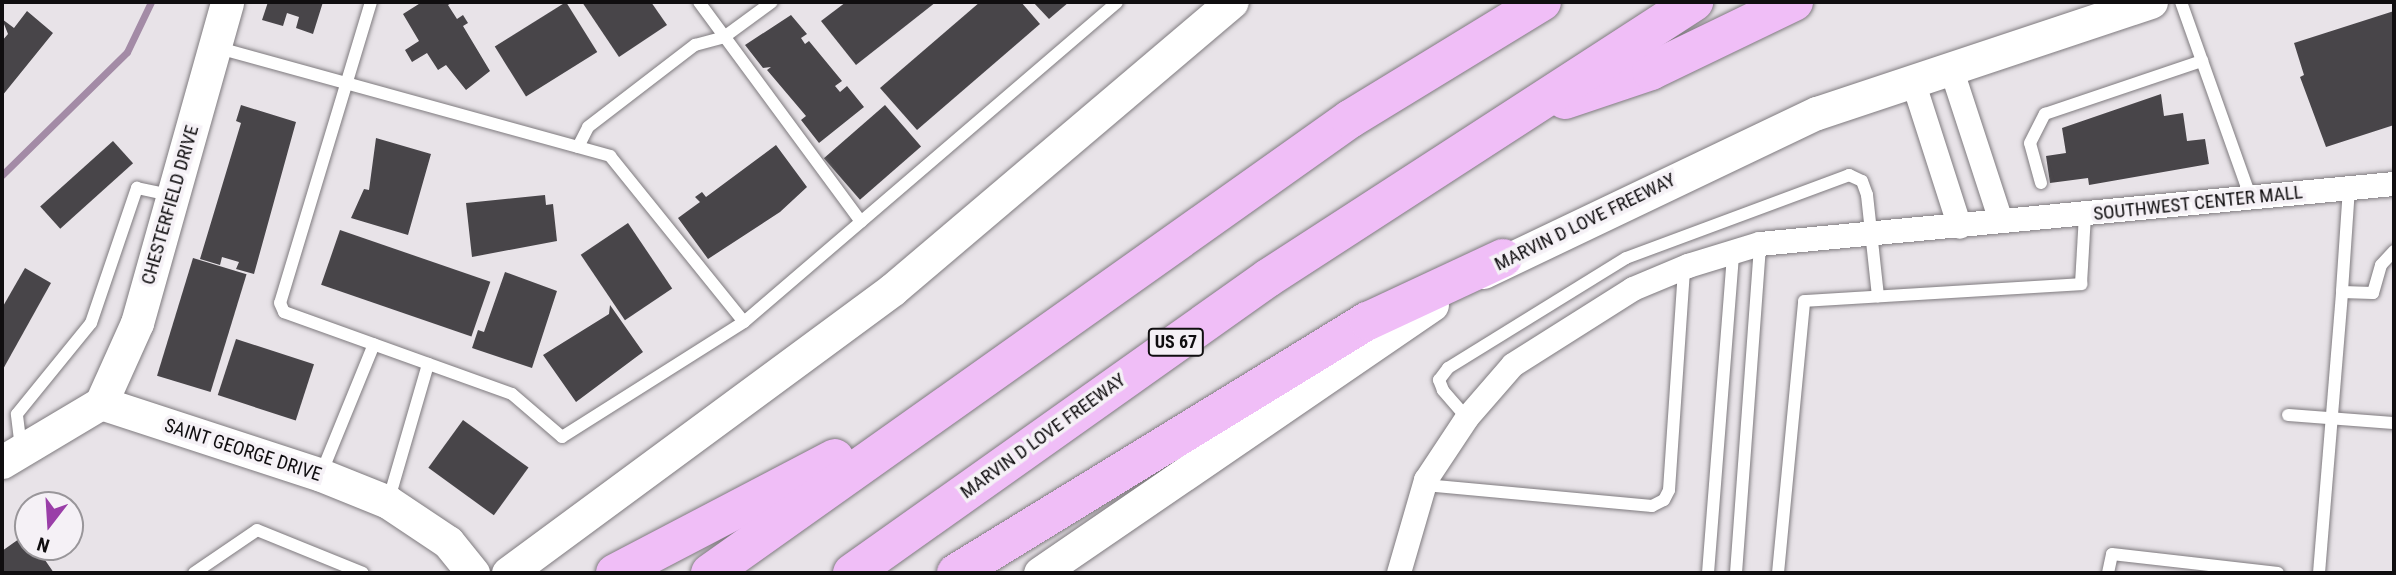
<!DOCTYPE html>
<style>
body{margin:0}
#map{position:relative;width:2396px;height:575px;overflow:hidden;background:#e8e3e8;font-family:"Roboto Condensed",sans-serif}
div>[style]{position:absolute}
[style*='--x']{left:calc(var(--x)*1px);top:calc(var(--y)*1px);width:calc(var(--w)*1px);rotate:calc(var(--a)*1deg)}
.stream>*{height:7px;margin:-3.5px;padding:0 3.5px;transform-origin:3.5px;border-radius:3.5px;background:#a38ba6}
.building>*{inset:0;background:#484549;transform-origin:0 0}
.roads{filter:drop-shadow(0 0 2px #7f7b7f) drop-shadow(0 0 2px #7f7b7f)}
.lane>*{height:12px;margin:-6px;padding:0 6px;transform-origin:6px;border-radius:6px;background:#fff}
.street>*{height:24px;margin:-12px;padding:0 12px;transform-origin:12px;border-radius:12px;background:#fff}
.secondary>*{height:33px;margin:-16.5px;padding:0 16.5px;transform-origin:16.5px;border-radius:16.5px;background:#fff}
.highway>*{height:38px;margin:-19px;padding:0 19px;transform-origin:19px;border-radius:19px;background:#f0bef7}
span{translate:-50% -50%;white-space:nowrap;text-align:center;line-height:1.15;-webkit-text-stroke:7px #f5f1f6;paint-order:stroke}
.shield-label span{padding:2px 5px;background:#f5f1f6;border:2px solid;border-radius:5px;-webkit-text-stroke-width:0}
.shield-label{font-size:18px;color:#100e10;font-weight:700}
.street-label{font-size:19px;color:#100e10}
.frame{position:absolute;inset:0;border:4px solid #100e10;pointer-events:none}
.north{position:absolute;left:14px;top:491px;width:70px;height:70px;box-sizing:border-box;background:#f5f1f6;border:2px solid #99969a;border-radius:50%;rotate:197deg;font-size:19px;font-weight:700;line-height:28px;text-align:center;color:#100e10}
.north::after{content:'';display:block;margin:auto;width:24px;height:32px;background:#9a3ea8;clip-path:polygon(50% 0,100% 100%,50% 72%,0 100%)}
</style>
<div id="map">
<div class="stream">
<i style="--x:2;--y:175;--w:175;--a:-44.5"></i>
<i style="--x:127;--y:52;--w:55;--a:-64.4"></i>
</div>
<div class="building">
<i style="clip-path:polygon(268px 2px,323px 2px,313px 34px,296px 28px,299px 17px,287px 13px,283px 26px,262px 20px)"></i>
<i style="clip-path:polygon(422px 2px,453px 2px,448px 5px,457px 19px,463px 15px,468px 23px,463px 26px,490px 71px,466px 90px,446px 65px,438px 70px,427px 53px,412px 62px,405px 50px,419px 41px,403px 14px)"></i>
<i style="left:566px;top:2px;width:59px;height:84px;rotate:58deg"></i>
<i style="clip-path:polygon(582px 2px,651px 2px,667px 25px,619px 57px)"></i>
<i style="clip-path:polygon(846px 2px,936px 2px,856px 65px,821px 21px)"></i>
<i style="clip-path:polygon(980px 2px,1021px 2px,1040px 24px,917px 130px,880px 88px)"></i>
<i style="clip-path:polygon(1033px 2px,1069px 2px,1049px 19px)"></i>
<i style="clip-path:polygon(27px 11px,53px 33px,2px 96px,2px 41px,8px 34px,2px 19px,14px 28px)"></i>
<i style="clip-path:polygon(2394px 11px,2394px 125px,2326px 147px,2300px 77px,2304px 75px,2294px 43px)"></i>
<i style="clip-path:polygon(791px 15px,807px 34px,801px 38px,805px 44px,809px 41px,842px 81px,835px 86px,840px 92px,847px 86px,864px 107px,819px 143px,801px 120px,806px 116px,767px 70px,771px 67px,763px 68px,745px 45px)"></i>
<i style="clip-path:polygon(2161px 94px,2164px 116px,2183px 113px,2187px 141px,2205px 139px,2209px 164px,2089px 185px,2088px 178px,2050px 183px,2046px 156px,2066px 153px,2062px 128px)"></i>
<i style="clip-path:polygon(241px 105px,296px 122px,254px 274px,236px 269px,239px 262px,222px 257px,220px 265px,200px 259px,241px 123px,236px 121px)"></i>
<i style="left:885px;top:105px;width:55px;height:81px;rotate:49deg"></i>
<i style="clip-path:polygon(376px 138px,431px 154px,408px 235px,351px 218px,364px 189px,369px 190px)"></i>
<i style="left:113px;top:141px;width:30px;height:98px;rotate:48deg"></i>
<i style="clip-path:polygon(776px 145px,807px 187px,780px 212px,708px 259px,678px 218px,700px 202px,695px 197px,702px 192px,706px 197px)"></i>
<i style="clip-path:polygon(545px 195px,546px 205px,553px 204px,557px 241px,472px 257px,466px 203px)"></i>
<i style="left:628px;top:223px;width:79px;height:57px;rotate:56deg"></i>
<i style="left:340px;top:230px;width:159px;height:58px;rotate:19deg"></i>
<i style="left:193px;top:258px;width:56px;height:123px;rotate:17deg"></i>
<i style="clip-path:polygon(25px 268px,51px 283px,2px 371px,2px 308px)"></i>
<i style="clip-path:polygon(505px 272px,557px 291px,532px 368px,472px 348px,478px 330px,484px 332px)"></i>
<i style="clip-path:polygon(610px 305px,643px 352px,576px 402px,543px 355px,609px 314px)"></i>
<i style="left:236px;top:339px;width:82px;height:59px;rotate:18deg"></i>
<i style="left:463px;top:420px;width:81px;height:59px;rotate:36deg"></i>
<i style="clip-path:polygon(26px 534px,28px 547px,36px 547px,54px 573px,2px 573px,2px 551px)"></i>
</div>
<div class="roads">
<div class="lane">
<i style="--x:371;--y:2;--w:314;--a:106.8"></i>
<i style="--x:280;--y:303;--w:10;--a:66"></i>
<i style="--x:284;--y:312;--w:242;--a:19.8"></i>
<i style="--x:512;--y:394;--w:66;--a:40.7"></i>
<i style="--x:562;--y:437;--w:215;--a:-32.3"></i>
<i style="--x:744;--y:322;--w:491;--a:-40.6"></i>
<i style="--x:699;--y:2;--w:273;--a:53.6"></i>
<i style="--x:2181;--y:2;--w:209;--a:70.4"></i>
<i style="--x:215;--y:47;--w:410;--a:15.4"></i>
<i style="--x:610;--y:156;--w:213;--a:51.1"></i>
<i style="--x:578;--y:147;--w:22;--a:-63"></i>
<i style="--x:588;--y:127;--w:135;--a:-37.5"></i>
<i style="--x:695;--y:45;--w:30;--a:-15"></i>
<i style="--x:724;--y:37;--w:59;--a:-36.1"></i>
<i style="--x:2041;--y:183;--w:41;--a:-105.4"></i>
<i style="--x:2030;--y:143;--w:33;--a:-63"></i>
<i style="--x:2045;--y:114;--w:166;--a:-18.7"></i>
<i style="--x:2349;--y:188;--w:104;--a:93.9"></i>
<i style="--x:2342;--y:292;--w:31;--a:2"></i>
<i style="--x:2373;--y:293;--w:29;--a:-74"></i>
<i style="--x:2381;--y:265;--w:19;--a:-47"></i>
<i style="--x:2288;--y:415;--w:106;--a:4.3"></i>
<i style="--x:1467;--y:418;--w:37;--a:-131"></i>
<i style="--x:1443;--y:390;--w:11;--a:-112"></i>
<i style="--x:1439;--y:380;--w:15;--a:-53"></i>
<i style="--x:1448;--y:368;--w:209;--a:-31.7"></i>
<i style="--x:1626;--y:258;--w:238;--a:-20.4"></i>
<i style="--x:1849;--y:175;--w:14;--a:25"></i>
<i style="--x:1862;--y:181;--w:15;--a:70"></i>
<i style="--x:1867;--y:195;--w:102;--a:83.8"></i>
<i style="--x:21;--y:448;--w:34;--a:-97"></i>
<i style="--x:17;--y:414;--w:117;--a:-50.9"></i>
<i style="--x:91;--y:323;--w:143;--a:-71.2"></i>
<i style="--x:137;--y:188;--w:34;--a:12"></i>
<i style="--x:321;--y:474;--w:140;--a:-67.8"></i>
<i style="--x:1425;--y:485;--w:228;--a:5.3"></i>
<i style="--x:1652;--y:506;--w:13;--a:-27"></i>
<i style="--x:1664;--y:500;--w:11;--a:-63"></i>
<i style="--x:1669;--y:490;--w:223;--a:-86.1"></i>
<i style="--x:388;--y:502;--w:144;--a:-73.8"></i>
<i style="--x:194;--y:573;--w:76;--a:-34.3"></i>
<i style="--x:257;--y:530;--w:114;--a:22.1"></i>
<i style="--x:1708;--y:573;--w:321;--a:-85.5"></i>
<i style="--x:1736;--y:573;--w:330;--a:-85.8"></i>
<i style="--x:1778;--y:573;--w:273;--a:-84.5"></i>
<i style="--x:1804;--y:301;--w:278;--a:-3.5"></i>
<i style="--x:2081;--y:284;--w:69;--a:-86.7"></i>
<i style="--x:2108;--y:573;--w:19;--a:-78"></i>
<i style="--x:2112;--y:554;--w:167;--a:6.5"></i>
<i style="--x:2319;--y:573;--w:282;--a:-85.3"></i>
</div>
<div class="street">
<i style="--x:1951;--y:68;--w:161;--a:71.9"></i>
<i style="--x:1913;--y:81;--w:153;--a:72.2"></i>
<i style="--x:1399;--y:573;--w:97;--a:-73.8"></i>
<i style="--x:1426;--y:480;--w:74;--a:-56.5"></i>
<i style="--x:1467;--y:418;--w:70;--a:-49"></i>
<i style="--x:1513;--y:365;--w:142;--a:-32.3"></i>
<i style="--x:1633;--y:289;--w:60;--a:-22.7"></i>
<i style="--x:1688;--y:266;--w:75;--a:-17"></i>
<i style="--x:1760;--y:244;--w:637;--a:-5.41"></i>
</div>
<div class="secondary">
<i style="--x:1483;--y:272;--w:370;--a:-25.5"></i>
<i style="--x:1817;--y:113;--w:352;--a:-18.4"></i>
<i style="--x:101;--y:403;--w:88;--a:-65.8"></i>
<i style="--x:137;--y:323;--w:333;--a:-74.3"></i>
<i style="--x:101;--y:403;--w:231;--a:18.1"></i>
<i style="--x:321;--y:475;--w:72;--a:21.9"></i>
<i style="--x:388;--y:502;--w:72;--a:33.7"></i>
<i style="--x:448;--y:542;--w:40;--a:51"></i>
<i style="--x:2;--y:462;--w:115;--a:-30.8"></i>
<i style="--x:508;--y:573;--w:478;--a:-36.4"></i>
<i style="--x:893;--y:289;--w:444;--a:-40.3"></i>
<i style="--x:1040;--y:573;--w:475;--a:-34.4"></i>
</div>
<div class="highway">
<i style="--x:1565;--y:100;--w:91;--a:-18.6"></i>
<i style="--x:1651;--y:71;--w:159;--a:-25.8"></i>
<i style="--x:615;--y:573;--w:248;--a:-27.6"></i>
<i style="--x:710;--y:573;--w:785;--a:-35.35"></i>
<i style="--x:1350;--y:119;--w:225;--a:-31.4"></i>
<i style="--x:852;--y:573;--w:510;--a:-35.34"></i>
<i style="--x:1268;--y:278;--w:508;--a:-32.94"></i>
<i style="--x:956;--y:573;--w:483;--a:-31.5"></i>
<i style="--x:1368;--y:321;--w:149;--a:-25"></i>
</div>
</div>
<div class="shield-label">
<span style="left:1176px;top:342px">US 67</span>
</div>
<div class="street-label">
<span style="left:2198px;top:203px;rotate:-6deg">SOUTHWEST CENTER MALL</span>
<span style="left:170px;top:205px;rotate:-74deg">CHESTERFIELD DRIVE</span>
<span style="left:1585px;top:222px;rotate:-26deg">MARVIN D LOVE FREEWAY</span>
<span style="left:1043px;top:436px;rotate:-36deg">MARVIN D LOVE FREEWAY</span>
<span style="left:243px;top:450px;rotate:18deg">SAINT GEORGE DRIVE</span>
</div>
<div class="frame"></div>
<div class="north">N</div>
</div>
